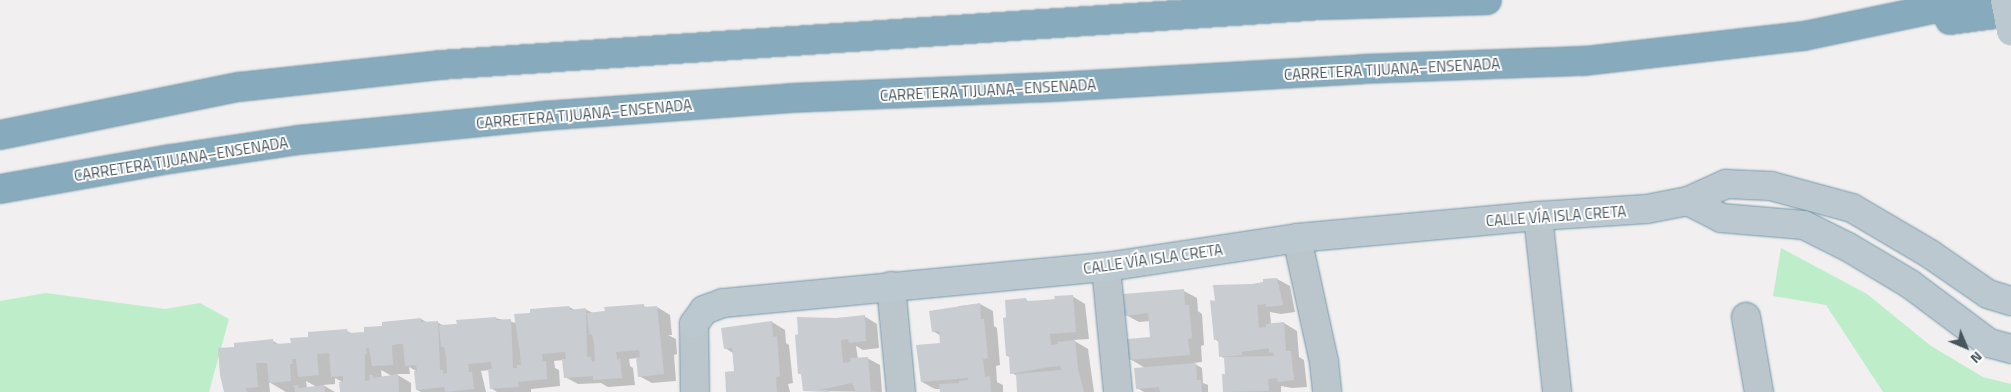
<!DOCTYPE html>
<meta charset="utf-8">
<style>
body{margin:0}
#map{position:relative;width:2011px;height:392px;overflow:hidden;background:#f1efef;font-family:"Titillium Web",sans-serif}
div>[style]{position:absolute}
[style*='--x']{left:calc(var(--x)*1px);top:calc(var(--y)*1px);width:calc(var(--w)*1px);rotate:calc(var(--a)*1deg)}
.green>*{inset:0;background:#beeec9}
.shadow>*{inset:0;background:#0003}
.building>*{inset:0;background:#c9cdd1}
.roads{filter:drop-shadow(0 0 1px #7395a8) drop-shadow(0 0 1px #7395a8)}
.street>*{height:28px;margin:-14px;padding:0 14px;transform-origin:14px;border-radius:14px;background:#bac6cb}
.secondary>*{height:28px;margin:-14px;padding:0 14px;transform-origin:14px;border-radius:14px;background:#bbc8d0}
.highway>*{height:28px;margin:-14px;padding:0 14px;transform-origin:14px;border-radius:14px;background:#87aabd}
.secondary-bridge>*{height:28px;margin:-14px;padding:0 14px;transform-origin:14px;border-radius:14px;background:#bbc8d0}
span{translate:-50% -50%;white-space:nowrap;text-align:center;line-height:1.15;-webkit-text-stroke:4px #fff;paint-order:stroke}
.street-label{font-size:15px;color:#47555c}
.north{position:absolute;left:1941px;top:322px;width:50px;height:50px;-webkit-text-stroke:4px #fff;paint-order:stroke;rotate:135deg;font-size:14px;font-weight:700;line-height:20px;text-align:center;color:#47555c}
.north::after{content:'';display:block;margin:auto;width:18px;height:22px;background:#47555c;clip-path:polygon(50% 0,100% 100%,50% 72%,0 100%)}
</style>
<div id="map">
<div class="green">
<i style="clip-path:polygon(1781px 248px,1867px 294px,1931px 346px,1983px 377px,2011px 384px,2011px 392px,1883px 392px,1826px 305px,1773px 296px)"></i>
<i style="clip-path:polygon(46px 293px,165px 309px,200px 303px,229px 319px,209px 392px,0 392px,0 301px)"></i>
</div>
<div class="shadow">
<i style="clip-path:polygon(1277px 279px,1290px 286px,1295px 312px,1281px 314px,1270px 312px,1271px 324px,1284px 323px,1297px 331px,1299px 357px,1304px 360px,1307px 387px,1292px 388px,1281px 386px,1281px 392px,1224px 392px,1223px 375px,1227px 375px,1226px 359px,1220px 356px,1219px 342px,1215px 339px,1215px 286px,1254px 285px)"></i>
<i style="clip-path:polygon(1184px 291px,1197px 298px,1198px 311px,1202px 314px,1204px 345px,1201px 346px,1202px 362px,1193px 363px,1202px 368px,1203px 383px,1208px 385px,1208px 392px,1144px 392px,1137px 388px,1145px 368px,1130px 359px,1152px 338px,1150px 321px,1139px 322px,1126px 315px)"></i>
<i style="clip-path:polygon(1072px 296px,1085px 304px,1089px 339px,1073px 340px,1088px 349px,1094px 392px,1019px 392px,1017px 376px,1012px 373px,1010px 357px,1007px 356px,1026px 300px,1031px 302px,1044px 302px)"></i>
<i style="clip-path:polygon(980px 304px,993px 311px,994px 326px,997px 328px,1000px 365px,996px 366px,997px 382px,1003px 385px,1003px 392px,942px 392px,941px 389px,935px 389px,922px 382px,942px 344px,941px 336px,933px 331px,959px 310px,959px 306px)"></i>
<i style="clip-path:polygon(evenodd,644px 306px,648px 308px,657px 307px,670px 315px,672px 335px,668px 335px,676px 339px,677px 354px,674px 355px,676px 381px,652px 383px,639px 376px,637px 358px,629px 359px,630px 366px,633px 368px,635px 385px,608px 387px,601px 383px,578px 384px,565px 377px,563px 360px,554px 361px,555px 368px,559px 370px,560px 386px,531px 389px,531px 392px,497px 392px,491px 388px,490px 370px,481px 371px,486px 392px,421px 392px,417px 390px,418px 372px,409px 367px,410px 374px,396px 374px,411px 383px,411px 392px,341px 392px,344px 383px,335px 378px,335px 384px,323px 385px,335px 392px,286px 392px,269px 382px,270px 392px,225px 392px,273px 341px,280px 345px,292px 344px,309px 338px,347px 331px,353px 334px,366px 333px,421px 319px,428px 323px,437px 322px,444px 326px,495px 318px,516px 323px,532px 314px,569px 307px,575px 310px,585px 309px,593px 313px,644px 306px,404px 341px,404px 343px,379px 346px,404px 341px,644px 306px,381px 370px,392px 376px,382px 378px,381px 370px,644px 306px,306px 381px,317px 387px,307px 388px,306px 381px)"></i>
<i style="clip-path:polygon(864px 316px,877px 324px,879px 348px,863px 350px,856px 346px,858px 359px,867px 358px,880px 365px,882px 392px,804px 391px,803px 375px,799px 373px,822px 320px)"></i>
<i style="clip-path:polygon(772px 322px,785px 330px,786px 343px,789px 345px,793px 383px,788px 384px,790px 392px,727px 392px,735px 372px,733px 353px,725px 348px)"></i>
</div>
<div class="building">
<i style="clip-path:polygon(1277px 278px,1283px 305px,1266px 307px,1266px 304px,1257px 305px,1259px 328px,1266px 327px,1266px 324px,1284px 322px,1286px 351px,1291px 351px,1294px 380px,1278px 382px,1277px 378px,1268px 379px,1269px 391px,1223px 392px,1222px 374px,1225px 374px,1224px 357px,1274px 356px,1273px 352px,1269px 353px,1269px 348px,1242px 352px,1242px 355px,1219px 357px,1218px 339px,1214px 340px,1210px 300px,1215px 301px,1213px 285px,1252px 284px,1263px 282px,1263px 279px)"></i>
<i style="clip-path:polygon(1184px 289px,1185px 305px,1189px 305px,1192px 338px,1188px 339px,1190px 355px,1128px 360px,1127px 339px,1150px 337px,1148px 313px,1124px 316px,1123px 294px)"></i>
<i style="clip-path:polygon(1073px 295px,1076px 332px,1050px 334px,1051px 345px,1058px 344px,1058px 342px,1075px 340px,1078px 369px,1084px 392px,1017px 392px,1016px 374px,1061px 370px,1060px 366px,1049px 367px,1010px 374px,1009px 356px,1006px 356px,1003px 318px,1006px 317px,1005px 300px,1026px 298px,1027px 301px,1044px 300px,1055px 299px,1054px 296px)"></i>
<i style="clip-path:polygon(980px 303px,981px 319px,984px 319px,988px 358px,983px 359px,985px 377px,990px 376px,991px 392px,940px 392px,939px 384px,959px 383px,959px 381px,968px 380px,968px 378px,921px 382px,916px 345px,940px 343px,939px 331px,932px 332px,929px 311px)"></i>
<i style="clip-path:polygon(644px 304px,644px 307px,657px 306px,664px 374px,638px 377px,636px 357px,640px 357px,639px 350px,616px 352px,617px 360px,620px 359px,622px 378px,593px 380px,593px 376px,564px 378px,562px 359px,566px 359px,565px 352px,542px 354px,543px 361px,546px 361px,547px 379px,518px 382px,519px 387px,490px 389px,488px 369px,492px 369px,491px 362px,468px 364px,469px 372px,472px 372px,474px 389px,445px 392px,444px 387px,416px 390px,414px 371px,417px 371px,416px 365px,405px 366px,403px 343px,392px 345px,393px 365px,372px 366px,369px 348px,366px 348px,367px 354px,365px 354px,365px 381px,370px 380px,369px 375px,373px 375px,373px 378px,398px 374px,399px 392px,340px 392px,339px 382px,343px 382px,343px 376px,331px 377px,329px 353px,317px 354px,319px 375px,298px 377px,296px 359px,292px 359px,293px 364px,290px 364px,291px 381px,269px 383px,267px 363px,256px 363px,258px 387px,246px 388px,247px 392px,224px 392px,220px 375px,218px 348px,234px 347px,234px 343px,273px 339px,274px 344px,291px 343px,290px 338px,308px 337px,308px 332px,347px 329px,348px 333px,364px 332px,364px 327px,382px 326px,382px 322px,421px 318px,421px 322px,438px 321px,440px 370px,443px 370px,443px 374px,447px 373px,446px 356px,444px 347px,441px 347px,439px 325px,457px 324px,456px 320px,496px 317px,496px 320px,511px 319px,513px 368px,517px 368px,517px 365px,521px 365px,520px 353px,514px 314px,530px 313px,530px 309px,569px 306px,570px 310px,586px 308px,587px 357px,591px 357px,592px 362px,595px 361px,594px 344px,592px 334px,589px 335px,587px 313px,605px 311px,604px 307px)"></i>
<i style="clip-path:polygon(865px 315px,866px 341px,849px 343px,848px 339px,841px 340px,843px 363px,851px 362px,850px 358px,868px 357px,871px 392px,856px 392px,852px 383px,819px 390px,828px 390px,829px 392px,803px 391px,801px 374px,798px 374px,795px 335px,798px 334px,797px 317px,836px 318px)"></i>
<i style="clip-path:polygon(772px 321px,773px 337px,777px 336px,780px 376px,776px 377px,777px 392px,726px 392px,725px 372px,734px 371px,732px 348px,724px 349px,721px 328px)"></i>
<i style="clip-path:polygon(1196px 363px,1197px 380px,1201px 380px,1202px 392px,1160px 392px,1159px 387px,1136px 389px,1134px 368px)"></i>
<i style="clip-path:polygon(294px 385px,298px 385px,299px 388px,324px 385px,325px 392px,295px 392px)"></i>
</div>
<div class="roads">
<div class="street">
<i style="--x:1538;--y:216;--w:177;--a:83.8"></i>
<i style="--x:1297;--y:238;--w:127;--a:77.7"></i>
<i style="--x:1324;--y:362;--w:30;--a:84"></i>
<i style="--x:1106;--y:267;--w:126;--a:84.5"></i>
<i style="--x:891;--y:286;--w:106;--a:84.6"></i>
<i style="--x:1746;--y:317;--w:76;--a:80.2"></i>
<i style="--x:694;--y:324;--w:68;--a:89.2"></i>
</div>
<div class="secondary">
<i style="--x:1688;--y:201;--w:37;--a:27"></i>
<i style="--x:1721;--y:218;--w:83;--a:4.8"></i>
<i style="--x:1804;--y:225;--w:49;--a:26.6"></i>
<i style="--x:1848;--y:247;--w:72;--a:30.8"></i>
<i style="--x:1910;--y:284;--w:99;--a:36.8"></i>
<i style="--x:1989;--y:343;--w:23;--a:15"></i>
<i style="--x:694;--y:324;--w:17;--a:-54"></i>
<i style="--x:704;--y:310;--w:20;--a:-20"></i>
<i style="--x:723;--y:303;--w:385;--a:-5.4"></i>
<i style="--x:1106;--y:267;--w:193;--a:-8.6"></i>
<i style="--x:1297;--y:238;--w:242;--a:-5.2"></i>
<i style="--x:1538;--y:216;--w:109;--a:-3.7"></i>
<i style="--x:1647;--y:209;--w:42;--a:-11"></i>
<i style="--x:1688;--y:201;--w:42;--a:-24.1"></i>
<i style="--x:1726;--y:184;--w:45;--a:2.5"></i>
<i style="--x:1771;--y:186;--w:84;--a:15.2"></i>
<i style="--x:1852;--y:208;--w:91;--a:30.5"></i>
<i style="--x:1930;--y:254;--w:70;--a:34.6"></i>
<i style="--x:1988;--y:294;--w:24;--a:17"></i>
</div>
<div class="highway">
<i style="--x:1950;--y:20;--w:62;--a:-7.5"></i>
<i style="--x:0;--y:135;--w:244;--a:-11.4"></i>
<i style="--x:239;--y:87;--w:202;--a:-6.2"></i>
<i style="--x:440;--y:65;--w:884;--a:-3.89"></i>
<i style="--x:1322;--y:5;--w:165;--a:-1.7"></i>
<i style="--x:0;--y:189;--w:174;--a:-10"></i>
<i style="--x:171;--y:159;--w:128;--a:-8.5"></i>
<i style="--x:298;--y:140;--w:245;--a:-5.6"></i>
<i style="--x:542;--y:116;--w:250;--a:-4.1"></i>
<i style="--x:791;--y:98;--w:263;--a:-2.4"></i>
<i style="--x:1054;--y:87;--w:309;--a:-3.3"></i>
<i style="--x:1362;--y:69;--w:222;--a:-2.1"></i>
<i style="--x:1584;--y:61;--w:221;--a:-6.5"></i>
<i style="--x:1804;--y:36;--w:176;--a:-11.8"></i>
</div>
</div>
<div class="secondary-bridge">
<i style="--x:2005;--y:0;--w:32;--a:79"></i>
</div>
<div class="street-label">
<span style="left:1392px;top:69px;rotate:-3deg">CARRETERA TIJUANA–ENSENADA</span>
<span style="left:988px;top:90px;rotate:-3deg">CARRETERA TIJUANA–ENSENADA</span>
<span style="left:584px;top:114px;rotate:-5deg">CARRETERA TIJUANA–ENSENADA</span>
<span style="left:181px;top:159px;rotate:-9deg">CARRETERA TIJUANA–ENSENADA</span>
<span style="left:1556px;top:216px;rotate:-4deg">CALLE VÍA ISLA CRETA</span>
<span style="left:1153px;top:259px;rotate:-8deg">CALLE VÍA ISLA CRETA</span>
</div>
<div class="north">N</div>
</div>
